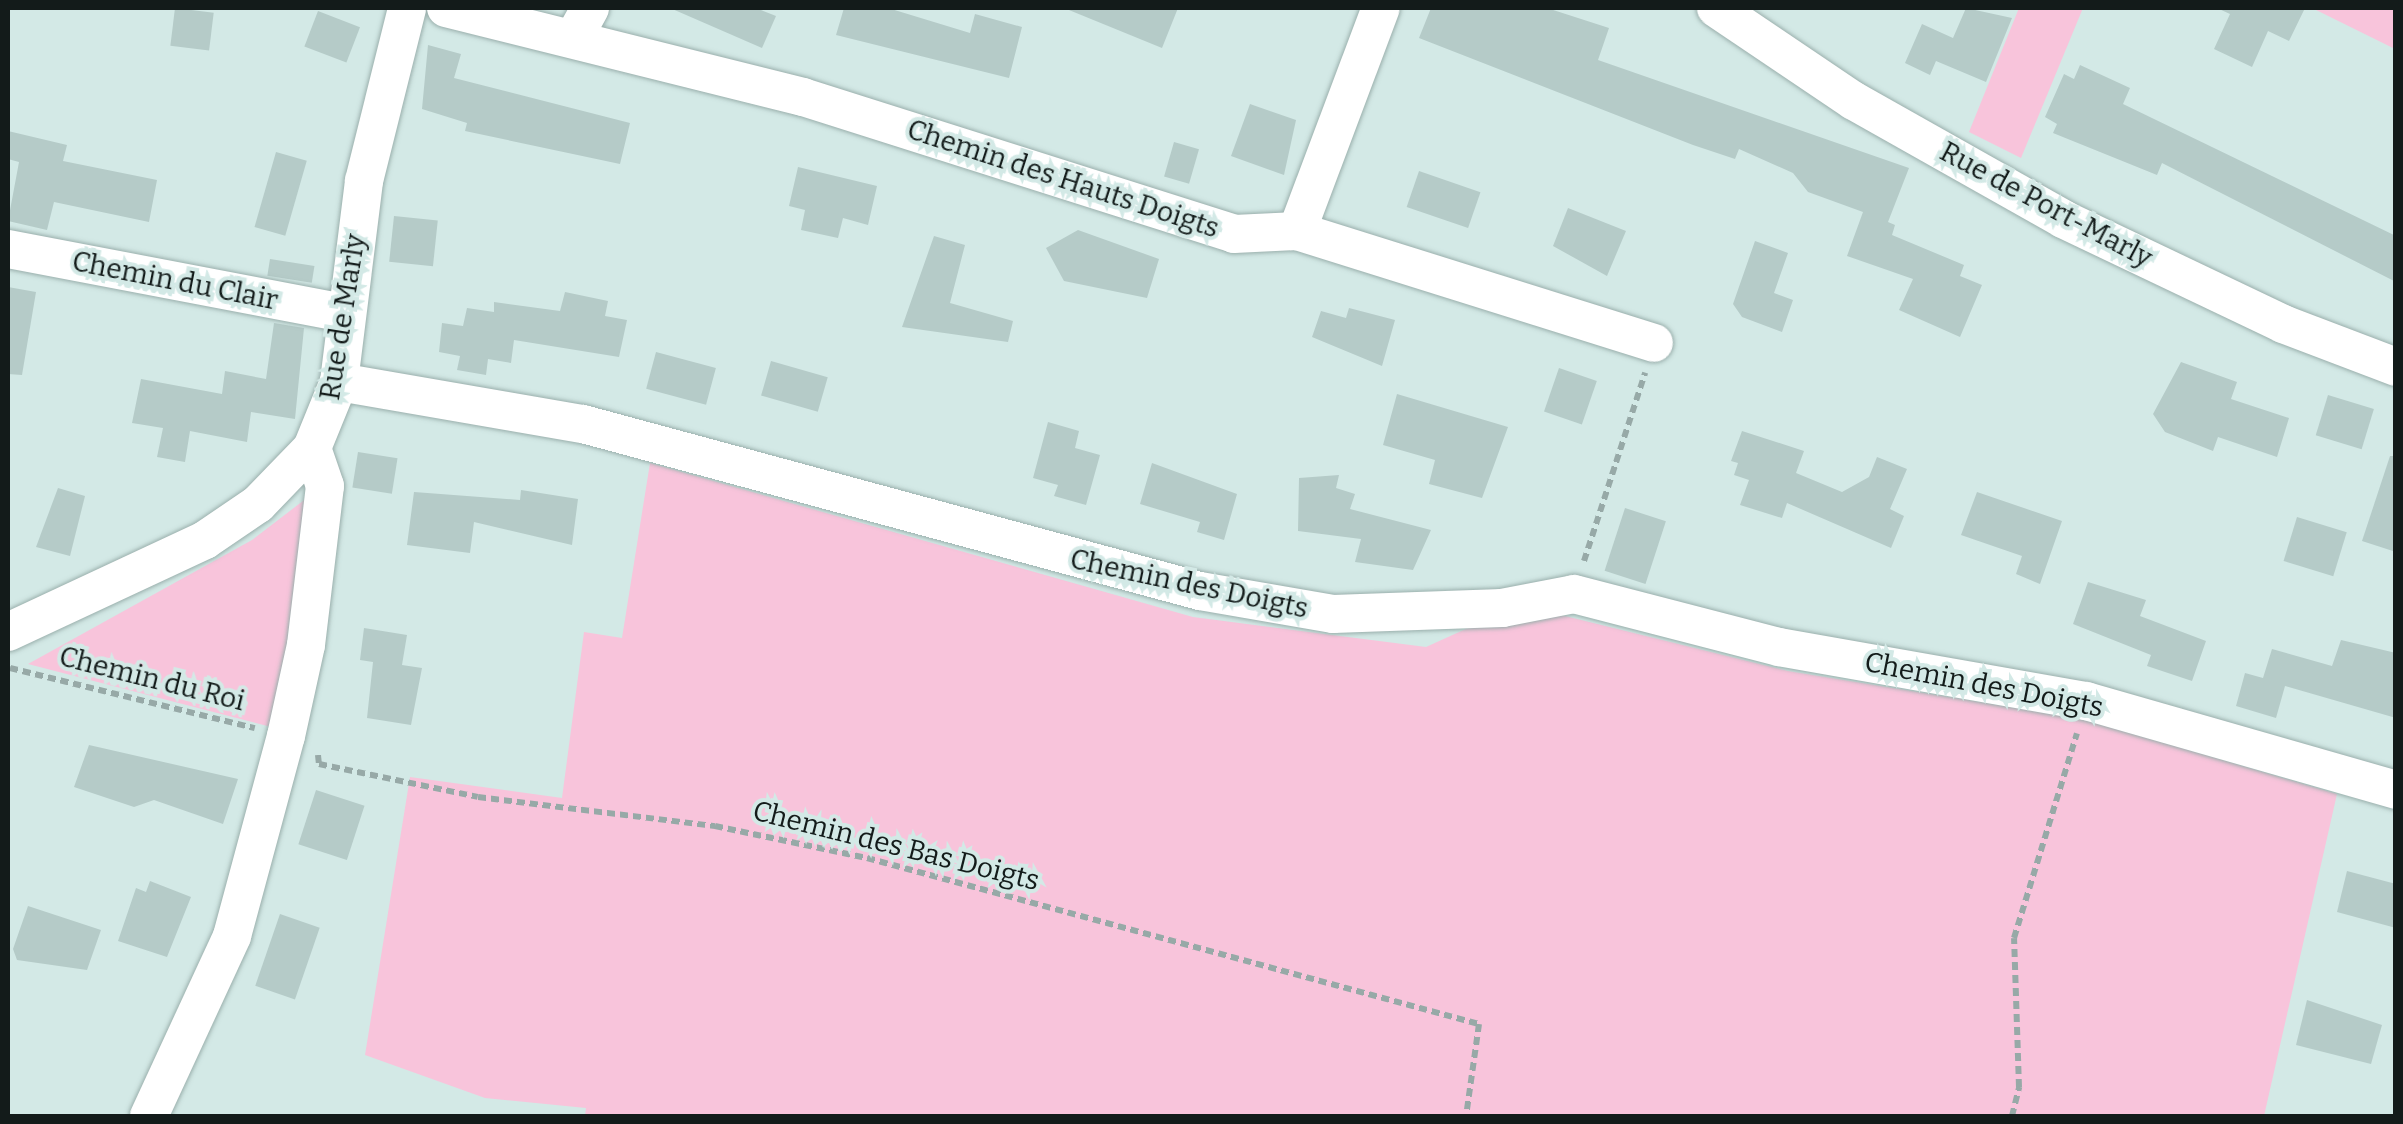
<!DOCTYPE html>
<style>
body{margin:0}
#map{position:relative;width:2403px;height:1124px;overflow:hidden;background:#d3e9e6;font-family:Bitter,serif}
div>[style]{position:absolute}
[style*='--x']{left:calc(var(--x)*1px);top:calc(var(--y)*1px);width:calc(var(--w)*1px);rotate:calc(var(--a)*1deg)}
.green>*{inset:0;background:#f8c4db}
.building>*{inset:0;background:#b5cbc8;transform-origin:0 0}
.path>*{height:6px;margin-top:-3px;transform-origin:0;background:repeating-linear-gradient(90deg,#97a9a7 0 8px,transparent 0 13px)}
.roads{filter:drop-shadow(0 0 2px #9aafac) drop-shadow(0 0 2px #9aafac)}
.minor>*{height:38px;margin:-19px;padding:0 19px;transform-origin:19px;border-radius:19px;background:#fff}
span{translate:-50% -50%;white-space:nowrap;text-align:center;line-height:1.15;-webkit-text-stroke:8px #d3e9e6;paint-order:stroke}
.street-label{font-size:28px;color:#131b1a}
.frame{position:absolute;inset:0;border:10px solid #131b1a;pointer-events:none}
</style>
<div id="map">
<div class="green">
<i style="clip-path:polygon(2019px 8px,2083px 8px,2021px 158px,1969px 132px)"></i>
<i style="clip-path:polygon(2312px 8px,2395px 8px,2395px 49px)"></i>
<i style="clip-path:polygon(650px 463px,1193px 617px,1426px 647px,1490px 618px,1561px 615px,1788px 671px,2085px 719px,2337px 794px,2264px 1116px,585px 1116px,586px 1108px,485px 1098px,365px 1055px,410px 777px,562px 798px,584px 632px,622px 638px)"></i>
<i style="clip-path:polygon(312px 494px,292px 649px,271px 727px,28px 664px,252px 540px)"></i>
</div>
<div class="building">
<i style="left:175px;top:8px;width:39px;height:38px;rotate:7deg"></i>
<i style="clip-path:polygon(670px 8px,756px 8px,776px 16px,762px 48px)"></i>
<i style="clip-path:polygon(844px 8px,888px 8px,970px 33px,975px 14px,1022px 27px,1009px 78px,836px 35px)"></i>
<i style="clip-path:polygon(1064px 8px,1178px 8px,1162px 48px)"></i>
<i style="clip-path:polygon(1431px 8px,1547px 8px,1609px 28px,1598px 60px,1909px 168px,1888px 222px,1895px 225px,1892px 235px,1964px 265px,1960px 276px,1982px 285px,1960px 337px,1899px 310px,1913px 279px,1847px 256px,1863px 212px,1808px 192px,1793px 173px,1739px 149px,1735px 159px,1693px 145px,1419px 38px)"></i>
<i style="clip-path:polygon(1966px 8px,2012px 18px,1986px 82px,1936px 61px,1930px 75px,1905px 63px,1922px 24px,1953px 38px)"></i>
<i style="clip-path:polygon(2217px 8px,2305px 8px,2289px 41px,2268px 31px,2252px 67px,2214px 49px,2230px 14px)"></i>
<i style="left:318px;top:11px;width:45px;height:38px;rotate:21deg"></i>
<i style="clip-path:polygon(428px 45px,461px 54px,454px 78px,630px 123px,620px 164px,465px 131px,467px 123px,422px 109px)"></i>
<i style="clip-path:polygon(2080px 65px,2130px 88px,2123px 104px,2396px 236px,2396px 282px,2162px 163px,2157px 175px,2053px 133px,2057px 124px,2045px 117px,2064px 74px,2074px 79px)"></i>
<i style="clip-path:polygon(1250px 104px,1296px 120px,1284px 175px,1231px 156px)"></i>
<i style="clip-path:polygon(8px 131px,67px 145px,63px 161px,157px 180px,149px 222px,54px 202px,47px 230px,8px 221px,19px 162px,8px 159px)"></i>
<i style="left:1174px;top:142px;width:26px;height:36px;rotate:16deg"></i>
<i style="left:276px;top:152px;width:32px;height:78px;rotate:16deg"></i>
<i style="clip-path:polygon(798px 167px,877px 186px,868px 225px,843px 218px,838px 238px,801px 230px,805px 210px,789px 206px)"></i>
<i style="left:1419px;top:171px;width:65px;height:38px;rotate:19deg"></i>
<i style="clip-path:polygon(1568px 208px,1626px 231px,1607px 276px,1553px 246px)"></i>
<i style="left:394px;top:216px;width:44px;height:46px;rotate:6deg"></i>
<i style="clip-path:polygon(1078px 230px,1159px 259px,1147px 298px,1064px 281px,1046px 248px)"></i>
<i style="clip-path:polygon(934px 236px,965px 245px,950px 303px,1013px 321px,1008px 342px,902px 327px)"></i>
<i style="clip-path:polygon(1755px 241px,1788px 253px,1774px 293px,1793px 300px,1782px 332px,1742px 317px,1733px 304px)"></i>
<i style="left:270px;top:259px;width:45px;height:17px;rotate:9deg"></i>
<i style="clip-path:polygon(8px 287px,36px 292px,22px 375px,8px 374px)"></i>
<i style="clip-path:polygon(565px 292px,608px 301px,605px 316px,627px 320px,619px 357px,514px 340px,511px 363px,488px 359px,486px 375px,457px 370px,460px 356px,439px 352px,442px 323px,463px 326px,467px 308px,494px 312px,494px 302px,560px 311px)"></i>
<i style="clip-path:polygon(1349px 308px,1395px 320px,1382px 366px,1312px 337px,1321px 311px,1346px 318px)"></i>
<i style="clip-path:polygon(274px 323px,304px 328px,295px 419px,251px 412px,247px 442px,190px 431px,185px 462px,157px 457px,163px 428px,132px 423px,141px 379px,222px 394px,225px 371px,266px 379px)"></i>
<i style="left:656px;top:352px;width:62px;height:38px;rotate:15deg"></i>
<i style="left:771px;top:361px;width:59px;height:36px;rotate:16deg"></i>
<i style="clip-path:polygon(2181px 362px,2237px 382px,2231px 399px,2289px 418px,2277px 457px,2218px 437px,2213px 451px,2165px 432px,2153px 414px)"></i>
<i style="left:1559px;top:368px;width:40px;height:46px;rotate:19deg"></i>
<i style="clip-path:polygon(1397px 394px,1508px 427px,1482px 498px,1429px 484px,1435px 460px,1383px 445px)"></i>
<i style="left:2328px;top:395px;width:48px;height:42px;rotate:17deg"></i>
<i style="clip-path:polygon(1048px 422px,1079px 431px,1075px 448px,1100px 455px,1086px 505px,1054px 496px,1058px 485px,1033px 478px)"></i>
<i style="clip-path:polygon(1742px 431px,1804px 451px,1796px 473px,1842px 492px,1869px 477px,1877px 457px,1907px 469px,1890px 509px,1904px 516px,1891px 548px,1787px 503px,1782px 518px,1740px 505px,1749px 480px,1734px 475px,1738px 463px,1731px 461px)"></i>
<i style="left:358px;top:452px;width:40px;height:36px;rotate:9deg"></i>
<i style="clip-path:polygon(2390px 456px,2396px 456px,2396px 552px,2362px 541px)"></i>
<i style="clip-path:polygon(1152px 463px,1237px 494px,1224px 540px,1197px 532px,1200px 522px,1140px 504px)"></i>
<i style="clip-path:polygon(1339px 475px,1336px 488px,1355px 494px,1350px 509px,1431px 530px,1413px 570px,1355px 562px,1361px 539px,1298px 531px,1299px 478px)"></i>
<i style="clip-path:polygon(58px 488px,85px 496px,70px 556px,36px 547px)"></i>
<i style="clip-path:polygon(521px 490px,578px 499px,572px 545px,474px 522px,470px 553px,407px 545px,414px 492px,520px 500px)"></i>
<i style="clip-path:polygon(1977px 492px,2062px 521px,2040px 584px,2016px 574px,2022px 556px,1961px 535px)"></i>
<i style="left:1625px;top:508px;width:43px;height:66px;rotate:18deg"></i>
<i style="left:2297px;top:517px;width:52px;height:46px;rotate:17deg"></i>
<i style="clip-path:polygon(2088px 582px,2146px 600px,2140px 616px,2206px 641px,2192px 681px,2147px 666px,2151px 655px,2073px 624px)"></i>
<i style="clip-path:polygon(364px 628px,407px 635px,402px 665px,422px 668px,411px 725px,367px 718px,373px 662px,360px 660px)"></i>
<i style="clip-path:polygon(2341px 640px,2396px 653px,2396px 718px,2285px 686px,2276px 718px,2236px 706px,2245px 673px,2263px 678px,2272px 649px,2332px 666px)"></i>
<i style="clip-path:polygon(89px 745px,238px 779px,223px 824px,154px 800px,134px 807px,74px 787px)"></i>
<i style="left:316px;top:790px;width:51px;height:57px;rotate:18deg"></i>
<i style="clip-path:polygon(2347px 871px,2396px 884px,2396px 928px,2337px 912px)"></i>
<i style="clip-path:polygon(150px 881px,191px 897px,167px 957px,118px 941px,136px 888px,146px 892px)"></i>
<i style="clip-path:polygon(28px 906px,101px 930px,87px 970px,17px 960px,13px 949px)"></i>
<i style="left:280px;top:914px;width:42px;height:76px;rotate:19deg"></i>
<i style="clip-path:polygon(2307px 1000px,2382px 1025px,2371px 1064px,2296px 1045px)"></i>
</div>
<div class="path">
<i style="--x:1584;--y:561;--w:198;--a:-72"></i>
<i style="--x:10;--y:668;--w:252;--a:13.8"></i>
<i style="--x:318;--y:755;--w:9;--a:84"></i>
<i style="--x:319;--y:764;--w:162;--a:11.7"></i>
<i style="--x:478;--y:797;--w:239;--a:7"></i>
<i style="--x:715;--y:826;--w:155;--a:11.9"></i>
<i style="--x:867;--y:858;--w:634;--a:15.18"></i>
<i style="--x:1479;--y:1024;--w:93;--a:98"></i>
<i style="--x:2012;--y:1116;--w:30;--a:-76"></i>
<i style="--x:2019;--y:1087;--w:149;--a:-91.9"></i>
<i style="--x:2014;--y:938;--w:214;--a:-72.9"></i>
</div>
<div class="roads">
<div class="minor">
<i style="--x:446;--y:8;--w:368;--a:14"></i>
<i style="--x:803;--y:97;--w:452;--a:17.6"></i>
<i style="--x:1234;--y:234;--w:63;--a:-2.7"></i>
<i style="--x:1297;--y:231;--w:374;--a:17.4"></i>
<i style="--x:1716;--y:8;--w:166;--a:34"></i>
<i style="--x:1854;--y:101;--w:240;--a:29.4"></i>
<i style="--x:2063;--y:219;--w:244;--a:25.5"></i>
<i style="--x:2283;--y:324;--w:121;--a:20.8"></i>
<i style="--x:573;--y:39;--w:35;--a:-61"></i>
<i style="--x:1297;--y:231;--w:238;--a:-69.4"></i>
<i style="--x:8;--y:249;--w:341;--a:10.8"></i>
<i style="--x:339;--y:382;--w:248;--a:9.8"></i>
<i style="--x:583;--y:424;--w:639;--a:15.15"></i>
<i style="--x:1200;--y:591;--w:135;--a:9.8"></i>
<i style="--x:1333;--y:614;--w:169;--a:-2"></i>
<i style="--x:1502;--y:608;--w:73;--a:-11"></i>
<i style="--x:1574;--y:594;--w:212;--a:14.5"></i>
<i style="--x:1779;--y:647;--w:312;--a:10"></i>
<i style="--x:2086;--y:701;--w:323;--a:16"></i>
<i style="--x:8;--y:632;--w:217;--a:-25"></i>
<i style="--x:205;--y:540;--w:64;--a:-34.2"></i>
<i style="--x:258;--y:504;--w:78;--a:-46"></i>
<i style="--x:312;--y:448;--w:71;--a:-67.8"></i>
<i style="--x:339;--y:382;--w:203;--a:-82.9"></i>
<i style="--x:364;--y:181;--w:178;--a:-76"></i>
<i style="--x:149;--y:1116;--w:198;--a:-65.2"></i>
<i style="--x:232;--y:936;--w:207;--a:-74.9"></i>
<i style="--x:286;--y:736;--w:93;--a:-77.6"></i>
<i style="--x:306;--y:645;--w:160;--a:-83.2"></i>
<i style="--x:325;--y:486;--w:40;--a:-108.9"></i>
</div>
</div>
<div class="street-label">
<span style="left:1063px;top:179px;rotate:18deg">Chemin des Hauts Doigts</span>
<span style="left:2046px;top:205px;rotate:28deg">Rue de Port-Marly</span>
<span style="left:175px;top:281px;rotate:11deg">Chemin du Clair</span>
<span style="left:343px;top:317px;rotate:-81deg">Rue de Marly</span>
<span style="left:1189px;top:584px;rotate:12deg">Chemin des Doigts</span>
<span style="left:152px;top:679px;rotate:14deg">Chemin du Roi</span>
<span style="left:1984px;top:685px;rotate:11deg">Chemin des Doigts</span>
<span style="left:896px;top:846px;rotate:14deg">Chemin des Bas Doigts</span>
</div>
<div class="frame"></div>
</div>
